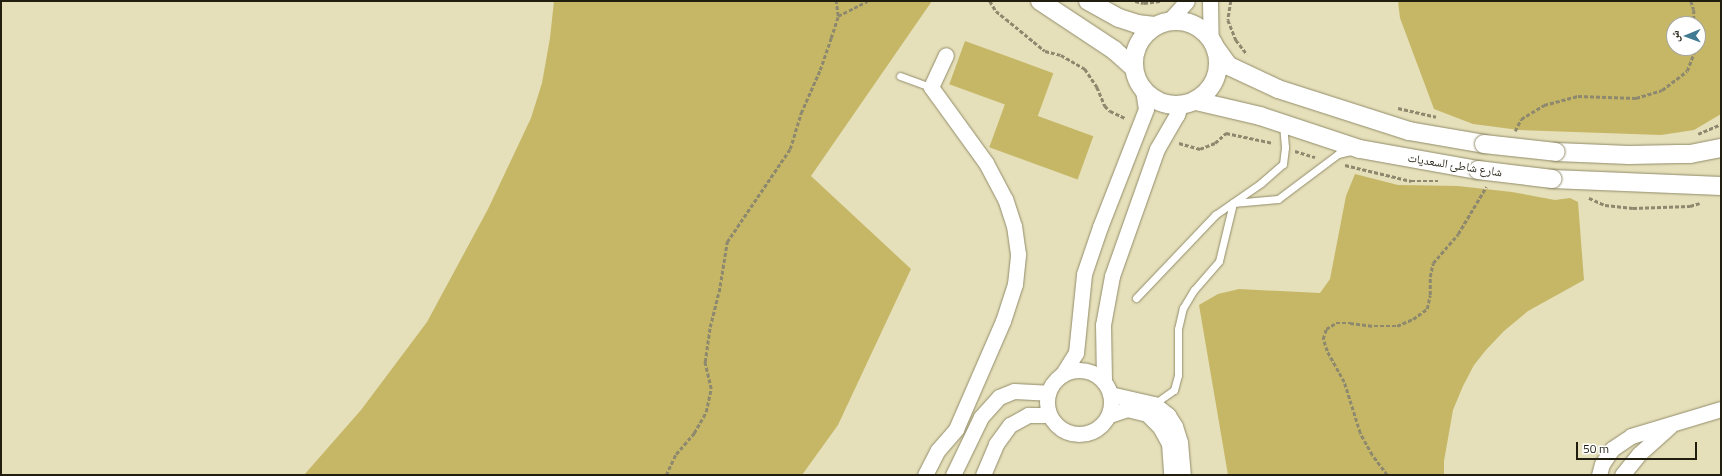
<!DOCTYPE html>
<meta charset="utf-8">
<style>
body{margin:0}
#map{position:relative;width:1722px;height:476px;overflow:hidden;background:#e5dfba;font-family:"Titillium Web","Noto Naskh Arabic",sans-serif}
div>[style]{position:absolute}
[style*='--x']{left:calc(var(--x)*1px);top:calc(var(--y)*1px);width:calc(var(--w)*1px);rotate:calc(var(--a)*1deg)}
.green>*{inset:0;background:#c6b766;transform-origin:0 0}
.path>*{height:2.5px;margin-top:-1.25px;transform-origin:0;background:repeating-linear-gradient(90deg,#8e896e 0 4px,transparent 0 6px)}
.roads{filter:drop-shadow(0 0 1px #928c69) drop-shadow(0 0 1px #928c69)}
.service>*{height:7px;margin:-3.5px;padding:0 3.5px;transform-origin:3.5px;border-radius:3.5px;background:#fff}
.minor>*{height:15px;margin:-7.5px;padding:0 7.5px;transform-origin:7.5px;border-radius:7.5px;background:#fff}
.minor>.ring{margin:-7.5px;padding:0;box-sizing:content-box;background:none;border:15px solid #fff;border-radius:50%}
.tertiary>*{height:18px;margin:-9px;padding:0 9px;transform-origin:9px;border-radius:9px;background:#fff}
.tertiary>.ring{margin:-9px;padding:0;box-sizing:content-box;background:none;border:18px solid #fff;border-radius:50%}
.bridges{filter:drop-shadow(0 0 1px #928c69) drop-shadow(0 0 1px #928c69)}
.tertiary-bridge>*{height:18px;margin:-9px;padding:0 9px;transform-origin:9px;border-radius:9px;background:#fff}
span{translate:-50% -50%;white-space:nowrap;text-align:center;line-height:1.15;-webkit-text-stroke:4px #fff;paint-order:stroke}
.street-label{font-size:12px;color:#211e10}
.frame{position:absolute;inset:0;border:2px solid #211e10;pointer-events:none}
.north{position:absolute;left:1666px;top:16px;width:40px;height:40px;box-sizing:border-box;background:#fff;border:1px solid #a6a59f;border-radius:50%;rotate:269deg;font-size:11px;font-weight:700;line-height:16px;text-align:center;color:#211e10}
.north::after{content:'';display:block;margin:auto;width:14px;height:18px;background:#407b93;clip-path:polygon(50% 0,100% 100%,50% 72%,0 100%)}
.scale{position:absolute;left:1576px;top:442px;width:121px;height:18px;box-sizing:border-box;border:2px solid #211e10;border-top:0;padding-left:5px;font-size:12px;line-height:14px;white-space:nowrap;color:#211e10;-webkit-text-stroke:3px #fff;paint-order:stroke}
</style>
<div id="map">
<div class="green">
<i style="clip-path:polygon(554px 1px,932px 1px,811px 176px,911px 269px,838px 425px,802px 475px,304px 475px,361px 410px,427px 322px,488px 209px,531px 118px,542px 83px,550px 38px)"></i>
<i style="clip-path:polygon(evenodd,1398px 1px,1721px 1px,1721px 114px,1694px 130px,1661px 135px,1519px 130px,1473px 124px,1434px 109px,1400px 18px,1398px 1px,1674px 24px,1698px 24px,1698px 48px,1674px 48px,1674px 24px)"></i>
<i style="left:965px;top:41px;width:94px;height:46px;rotate:20deg"></i>
<i style="left:1005px;top:104px;width:94px;height:46px;rotate:20deg"></i>
<i style="clip-path:polygon(1355px 174px,1398px 185px,1458px 186px,1512px 192px,1555px 200px,1570px 198px,1578px 202px,1584px 280px,1528px 311px,1504px 331px,1486px 350px,1474px 365px,1463px 386px,1453px 410px,1444px 461px,1444px 475px,1228px 475px,1199px 305px,1218px 294px,1239px 289px,1320px 293px,1330px 279px,1346px 196px)"></i>
</div>
<div class="path">
<i style="--x:990;--y:1;--w:12;--a:59"></i>
<i style="--x:996;--y:11;--w:13;--a:39"></i>
<i style="--x:1006;--y:19;--w:50;--a:39.4"></i>
<i style="--x:1045;--y:51;--w:16;--a:14"></i>
<i style="--x:1061;--y:55;--w:28;--a:30"></i>
<i style="--x:1085;--y:69;--w:22;--a:56"></i>
<i style="--x:1097;--y:87;--w:21;--a:67"></i>
<i style="--x:1105;--y:106;--w:7;--a:45"></i>
<i style="--x:1110;--y:111;--w:17;--a:25"></i>
<i style="--x:1135;--y:1;--w:9;--a:13"></i>
<i style="--x:1144;--y:3;--w:16;--a:-7"></i>
<i style="--x:1231;--y:1;--w:19;--a:99"></i>
<i style="--x:1228;--y:20;--w:22;--a:68"></i>
<i style="--x:1236;--y:40;--w:18;--a:52"></i>
<i style="--x:1691;--y:1;--w:9;--a:72"></i>
<i style="--x:1694;--y:10;--w:14;--a:90"></i>
<i style="--x:838;--y:16;--w:33;--a:-27"></i>
<i style="--x:1398;--y:108;--w:39;--a:13"></i>
<i style="--x:1515;--y:131;--w:13;--a:-63"></i>
<i style="--x:1521;--y:119;--w:27;--a:-31"></i>
<i style="--x:1544;--y:105;--w:35;--a:-15"></i>
<i style="--x:1578;--y:96;--w:58;--a:2"></i>
<i style="--x:1636;--y:98;--w:27;--a:-17"></i>
<i style="--x:1662;--y:90;--w:31;--a:-37"></i>
<i style="--x:1687;--y:71;--w:19;--a:-69"></i>
<i style="--x:1694;--y:53;--w:5;--a:-90"></i>
<i style="--x:1698;--y:134;--w:25;--a:-23"></i>
<i style="--x:1179;--y:143;--w:22;--a:16"></i>
<i style="--x:1200;--y:149;--w:16;--a:-22"></i>
<i style="--x:1215;--y:143;--w:15;--a:-42"></i>
<i style="--x:1226;--y:133;--w:48;--a:12"></i>
<i style="--x:1295;--y:151;--w:21;--a:17"></i>
<i style="--x:1345;--y:165;--w:68;--a:13.6"></i>
<i style="--x:1411;--y:181;--w:27;--a:0"></i>
<i style="--x:1589;--y:198;--w:17;--a:24"></i>
<i style="--x:1605;--y:205;--w:28;--a:6"></i>
<i style="--x:1633;--y:208;--w:57;--a:-2"></i>
<i style="--x:1690;--y:206;--w:10;--a:-17"></i>
<i style="--x:666;--y:475;--w:23;--a:-65"></i>
<i style="--x:676;--y:454;--w:28;--a:-49"></i>
<i style="--x:694;--y:433;--w:24;--a:-60"></i>
<i style="--x:706;--y:412;--w:24;--a:-78"></i>
<i style="--x:711;--y:389;--w:28;--a:-103"></i>
<i style="--x:705;--y:362;--w:35;--a:-82"></i>
<i style="--x:710;--y:327;--w:36;--a:-76"></i>
<i style="--x:719;--y:292;--w:51;--a:-80.9"></i>
<i style="--x:727;--y:242;--w:112;--a:-55.9"></i>
<i style="--x:790;--y:149;--w:38;--a:-73"></i>
<i style="--x:801;--y:113;--w:47;--a:-66.2"></i>
<i style="--x:820;--y:70;--w:34;--a:-71"></i>
<i style="--x:831;--y:38;--w:23;--a:-72"></i>
<i style="--x:838;--y:16;--w:15;--a:-98"></i>
<i style="--x:1387;--y:475;--w:25;--a:-127"></i>
<i style="--x:1372;--y:455;--w:25;--a:-119"></i>
<i style="--x:1360;--y:433;--w:53;--a:-107.4"></i>
<i style="--x:1344;--y:382;--w:35;--a:-119"></i>
<i style="--x:1327;--y:351;--w:13;--a:-108"></i>
<i style="--x:1323;--y:339;--w:10;--a:-73"></i>
<i style="--x:1326;--y:329;--w:12;--a:-31"></i>
<i style="--x:1336;--y:323;--w:14;--a:0"></i>
<i style="--x:1350;--y:323;--w:24;--a:7"></i>
<i style="--x:1374;--y:326;--w:23;--a:0"></i>
<i style="--x:1397;--y:326;--w:17;--a:-24"></i>
<i style="--x:1413;--y:319;--w:17;--a:-36"></i>
<i style="--x:1427;--y:309;--w:14;--a:-78"></i>
<i style="--x:1430;--y:295;--w:18;--a:-90"></i>
<i style="--x:1430;--y:277;--w:14;--a:-78"></i>
<i style="--x:1433;--y:263;--w:38;--a:-49"></i>
<i style="--x:1458;--y:234;--w:55;--a:-59.2"></i>
</div>
<div class="roads">
<div class="service">
<i style="--x:900;--y:76;--w:33;--a:20"></i>
<i style="--x:1233;--y:203;--w:45;--a:-5.1"></i>
<i style="--x:1278;--y:199;--w:75;--a:-36.9"></i>
<i style="--x:1338;--y:154;--w:13;--a:-13"></i>
<i style="--x:1136;--y:298;--w:115;--a:-46.4"></i>
<i style="--x:1215;--y:215;--w:56;--a:-34.8"></i>
<i style="--x:1261;--y:183;--w:29;--a:-41"></i>
<i style="--x:1283;--y:164;--w:17;--a:-83"></i>
<i style="--x:1285;--y:147;--w:23;--a:-95"></i>
<i style="--x:1154;--y:404;--w:24;--a:-35"></i>
<i style="--x:1174;--y:390;--w:16;--a:-75"></i>
<i style="--x:1178;--y:375;--w:46;--a:-90"></i>
<i style="--x:1178;--y:329;--w:22;--a:-77"></i>
<i style="--x:1183;--y:308;--w:21;--a:-59"></i>
<i style="--x:1194;--y:290;--w:38;--a:-49"></i>
<i style="--x:1219;--y:261;--w:60;--a:-76.4"></i>
</div>
<div class="minor">
<i style="--x:1210;--y:1;--w:39;--a:89"></i>
<i style="--x:1168;--y:22;--w:28;--a:-48"></i>
<i class="ring" style="left:1047px;top:370px;width:49px;height:49px"></i>
<i style="--x:1062;--y:375;--w:26;--a:-58"></i>
<i style="--x:1076;--y:353;--w:79;--a:-84.2"></i>
<i style="--x:1084;--y:274;--w:50;--a:-71.2"></i>
<i style="--x:1100;--y:227;--w:127;--a:-68.7"></i>
<i style="--x:1146;--y:109;--w:19;--a:-99"></i>
<i style="--x:1104;--y:381;--w:56;--a:-91"></i>
<i style="--x:1103;--y:325;--w:50;--a:-79.6"></i>
<i style="--x:1112;--y:276;--w:135;--a:-70.5"></i>
<i style="--x:1157;--y:149;--w:39;--a:-60"></i>
<i style="--x:1177;--y:115;--w:9;--a:-72"></i>
<i style="--x:1110;--y:394;--w:45;--a:12.8"></i>
<i style="--x:1154;--y:404;--w:18;--a:38"></i>
<i style="--x:1168;--y:415;--w:13;--a:58"></i>
<i style="--x:1175;--y:426;--w:17;--a:73"></i>
<i style="--x:1180;--y:442;--w:33;--a:85"></i>
<i style="--x:1109;--y:415;--w:19;--a:-18"></i>
<i style="--x:1127;--y:409;--w:21;--a:14"></i>
<i style="--x:1147;--y:414;--w:18;--a:45"></i>
<i style="--x:1160;--y:427;--w:18;--a:61"></i>
<i style="--x:1169;--y:443;--w:32;--a:86"></i>
<i style="--x:925;--y:475;--w:28;--a:-63"></i>
<i style="--x:938;--y:450;--w:28;--a:-49"></i>
<i style="--x:956;--y:429;--w:118;--a:-66.5"></i>
<i style="--x:1003;--y:321;--w:39;--a:-72"></i>
<i style="--x:1015;--y:284;--w:30;--a:-84"></i>
<i style="--x:1018;--y:254;--w:28;--a:-98"></i>
<i style="--x:1014;--y:226;--w:28;--a:-108"></i>
<i style="--x:1005;--y:199;--w:41;--a:-117.8"></i>
<i style="--x:986;--y:163;--w:94;--a:-125.9"></i>
<i style="--x:931;--y:87;--w:35;--a:-65"></i>
<i style="--x:953;--y:475;--w:64;--a:-64.2"></i>
<i style="--x:981;--y:417;--w:27;--a:-48"></i>
<i style="--x:999;--y:397;--w:16;--a:-22"></i>
<i style="--x:1014;--y:391;--w:34;--a:3"></i>
<i style="--x:983;--y:475;--w:34;--a:-67"></i>
<i style="--x:996;--y:444;--w:24;--a:-54"></i>
<i style="--x:1010;--y:425;--w:21;--a:-29"></i>
<i style="--x:1028;--y:415;--w:21;--a:0"></i>
<i style="--x:1599;--y:475;--w:11;--a:-75"></i>
<i style="--x:1602;--y:464;--w:18;--a:-56"></i>
<i style="--x:1612;--y:449;--w:23;--a:-34"></i>
<i style="--x:1631;--y:436;--w:94;--a:-16.7"></i>
<i style="--x:1622;--y:475;--w:27;--a:-51"></i>
<i style="--x:1639;--y:454;--w:42;--a:-42.1"></i>
</div>
<div class="tertiary">
<i style="--x:1040;--y:1;--w:89;--a:33.5"></i>
<i style="--x:1114;--y:50;--w:27;--a:42"></i>
<i style="--x:1088;--y:1;--w:35;--a:29"></i>
<i style="--x:1119;--y:18;--w:19;--a:18"></i>
<i style="--x:1137;--y:24;--w:18;--a:6"></i>
<i class="ring" style="left:1134px;top:21px;width:66px;height:66px"></i>
<i style="--x:1215;--y:47;--w:24;--a:54"></i>
<i style="--x:1229;--y:66;--w:54;--a:25.1"></i>
<i style="--x:1278;--y:89;--w:138;--a:17.8"></i>
<i style="--x:1409;--y:131;--w:76;--a:9.8"></i>
<i style="--x:1196;--y:101;--w:66;--a:13.2"></i>
<i style="--x:1260;--y:116;--w:105;--a:18.3"></i>
<i style="--x:1360;--y:149;--w:120;--a:10.1"></i>
<i style="--x:1556;--y:152;--w:73;--a:2.4"></i>
<i style="--x:1629;--y:155;--w:49;--a:-1.2"></i>
<i style="--x:1678;--y:154;--w:12;--a:0"></i>
<i style="--x:1690;--y:154;--w:32;--a:-11"></i>
<i style="--x:1552;--y:179;--w:169;--a:2.4"></i>
</div>
</div>
<div class="bridges">
<div class="tertiary-bridge">
<i style="--x:1484;--y:144;--w:72;--a:6.3"></i>
<i style="--x:1478;--y:170;--w:75;--a:6.9"></i>
</div>
</div>
<div class="street-label">
<span style="left:1455px;top:165px;rotate:9deg">شارع شاطئ السعديات</span>
</div>
<div class="frame"></div>
<div class="north">ش</div>
<div class="scale">50 m</div>
</div>
